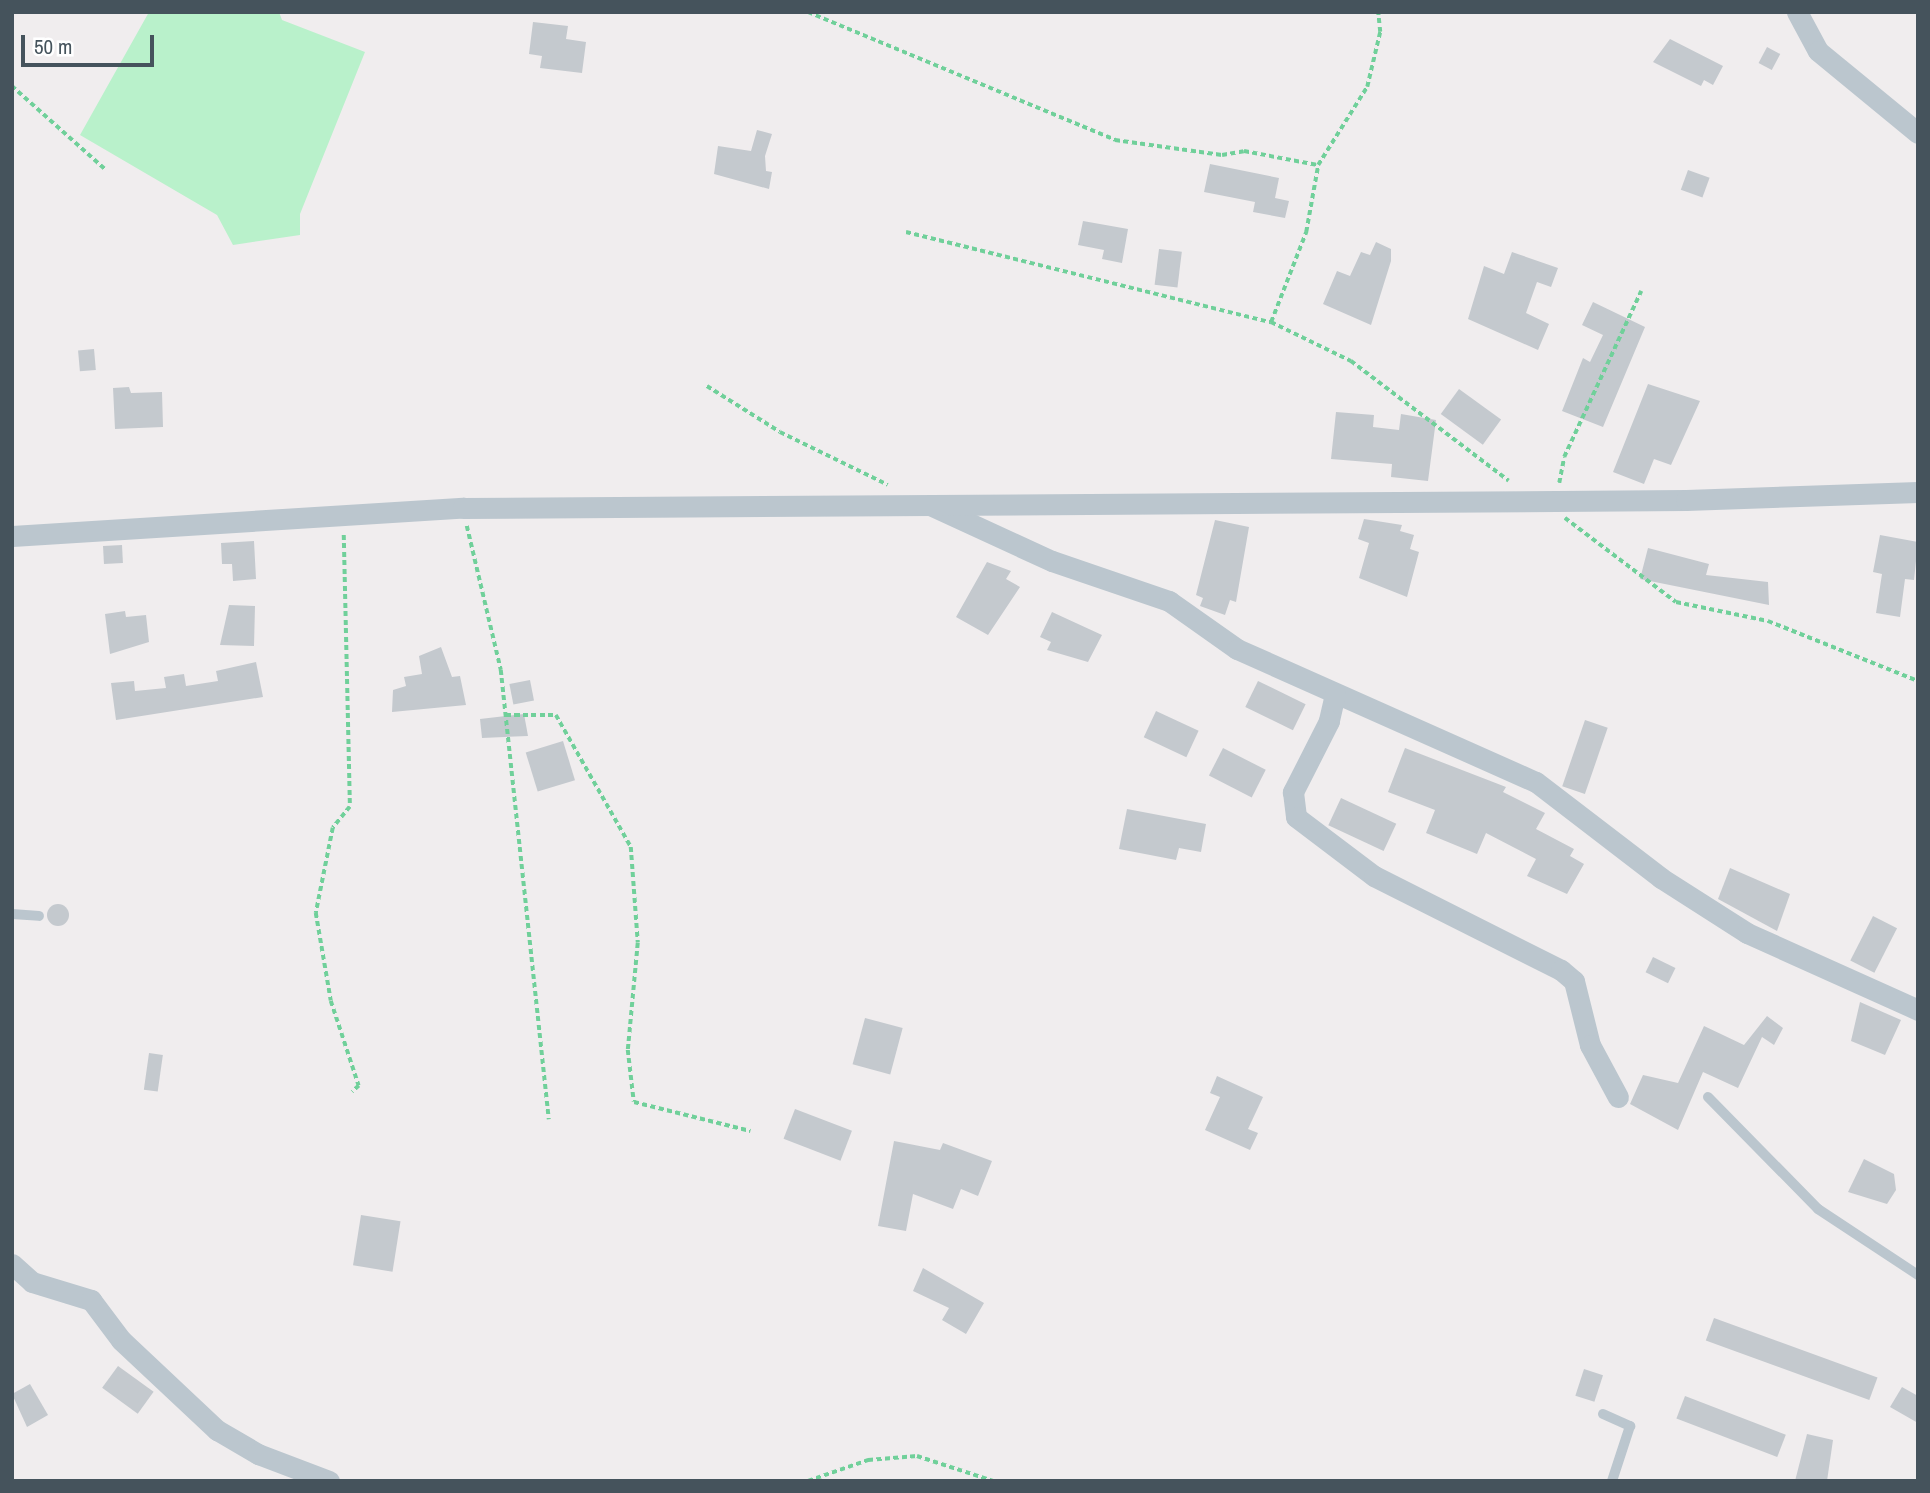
<!DOCTYPE html>
<style>
body{margin:0}
#map{position:relative;width:1930px;height:1493px;overflow:hidden;background:#f0edee;font-family:"Archivo Narrow",sans-serif}
div>[style]{position:absolute}
[style*='--x']{left:calc(var(--x)*1px);top:calc(var(--y)*1px);width:calc(var(--w)*1px);rotate:calc(var(--a)*1deg)}
.green>*{inset:0;background:#b9f1cb}
.building>*{inset:0;background:#c4c9ce;transform-origin:0 0}
.round{border-radius:50%}
.path>*{height:3.5px;margin-top:-1.75px;transform-origin:0;background:repeating-linear-gradient(90deg,#70d09a 0 5px,transparent 0 8.5px)}
.service>*{height:10px;margin:-5px;padding:0 5px;transform-origin:5px;border-radius:5px;background:#bbc6ce}
.minor>*{height:21px;margin:-10.5px;padding:0 10.5px;transform-origin:10.5px;border-radius:10.5px;background:#bbc6ce}
span{translate:-50% -50%;white-space:nowrap;text-align:center;line-height:1.15;-webkit-text-stroke:6px #fff;paint-order:stroke}
.frame{position:absolute;inset:0;border:14px solid #45535c;pointer-events:none}
.scale{position:absolute;left:21px;top:35px;width:133px;height:32px;box-sizing:border-box;border:4px solid #45535c;border-top:0;padding-left:9px;font-size:21px;line-height:24px;white-space:nowrap;color:#45535c;-webkit-text-stroke:5px #fff;paint-order:stroke}
</style>
<div id="map">
<div class="green">
<i style="clip-path:polygon(149px 12px,279px 12px,282px 20px,365px 52px,300px 214px,300px 235px,233px 245px,217px 215px,80px 135px)"></i>
</div>
<div class="building">
<i style="clip-path:polygon(533px 22px,568px 26px,566px 39px,586px 42px,582px 73px,540px 68px,542px 56px,529px 54px)"></i>
<i style="clip-path:polygon(1670px 39px,1723px 66px,1713px 85px,1704px 80px,1701px 86px,1653px 62px)"></i>
<i style="left:1767px;top:47px;width:15px;height:18px;rotate:28deg"></i>
<i style="clip-path:polygon(757px 130px,772px 134px,765px 156px,766px 171px,772px 172px,769px 189px,714px 174px,718px 146px,751px 151px)"></i>
<i style="clip-path:polygon(1210px 164px,1279px 178px,1275px 198px,1289px 201px,1285px 218px,1253px 212px,1255px 202px,1204px 192px)"></i>
<i style="left:1688px;top:170px;width:23px;height:21px;rotate:20deg"></i>
<i style="clip-path:polygon(1083px 221px,1128px 229px,1122px 263px,1102px 259px,1104px 250px,1078px 245px)"></i>
<i style="clip-path:polygon(1376px 242px,1391px 249px,1391px 261px,1371px 325px,1323px 304px,1337px 271px,1350px 276px,1361px 252px,1370px 255px)"></i>
<i style="left:1159px;top:249px;width:23px;height:36px;rotate:7deg"></i>
<i style="clip-path:polygon(1512px 252px,1558px 268px,1551px 287px,1537px 282px,1526px 313px,1549px 324px,1538px 350px,1468px 319px,1484px 266px,1504px 274px)"></i>
<i style="clip-path:polygon(1593px 302px,1645px 327px,1603px 427px,1562px 411px,1583px 358px,1590px 362px,1603px 335px,1582px 325px)"></i>
<i style="left:94px;top:349px;width:21px;height:16px;rotate:85deg"></i>
<i style="clip-path:polygon(1648px 384px,1700px 401px,1671px 465px,1654px 459px,1644px 484px,1613px 472px)"></i>
<i style="clip-path:polygon(129px 387px,131px 393px,162px 392px,163px 427px,115px 429px,113px 388px)"></i>
<i style="left:1459px;top:389px;width:52px;height:31px;rotate:36deg"></i>
<i style="clip-path:polygon(1336px 412px,1374px 415px,1373px 427px,1399px 430px,1401px 414px,1436px 420px,1428px 481px,1391px 477px,1392px 464px,1331px 459px)"></i>
<i style="clip-path:polygon(1364px 519px,1402px 525px,1400px 531px,1414px 535px,1410px 549px,1419px 552px,1407px 597px,1359px 578px,1369px 543px,1358px 539px)"></i>
<i style="clip-path:polygon(1215px 520px,1249px 527px,1236px 602px,1230px 600px,1225px 615px,1200px 606px,1203px 598px,1196px 595px)"></i>
<i style="clip-path:polygon(1880px 535px,1918px 542px,1914px 580px,1905px 579px,1900px 617px,1876px 613px,1882px 574px,1873px 572px)"></i>
<i style="clip-path:polygon(254px 541px,256px 579px,233px 581px,232px 564px,222px 564px,221px 543px)"></i>
<i style="left:122px;top:545px;width:18px;height:19px;rotate:87deg"></i>
<i style="clip-path:polygon(1648px 548px,1709px 564px,1706px 575px,1768px 582px,1769px 605px,1640px 579px)"></i>
<i style="clip-path:polygon(987px 562px,1011px 571px,1006px 579px,1020px 587px,988px 635px,956px 617px)"></i>
<i style="clip-path:polygon(229px 605px,255px 606px,254px 646px,220px 645px)"></i>
<i style="clip-path:polygon(125px 611px,126px 617px,146px 615px,149px 642px,110px 654px,105px 614px)"></i>
<i style="clip-path:polygon(1052px 612px,1102px 635px,1088px 662px,1047px 650px,1051px 642px,1040px 637px)"></i>
<i style="clip-path:polygon(441px 647px,452px 677px,460px 676px,466px 705px,392px 712px,393px 690px,406px 686px,404px 677px,422px 674px,419px 656px)"></i>
<i style="clip-path:polygon(256px 662px,263px 697px,116px 720px,111px 683px,134px 681px,135px 691px,166px 688px,164px 677px,184px 674px,186px 686px,218px 681px,216px 671px)"></i>
<i style="left:530px;top:680px;width:21px;height:21px;rotate:79deg"></i>
<i style="left:1258px;top:681px;width:53px;height:29px;rotate:26deg"></i>
<i style="left:1156px;top:711px;width:47px;height:29px;rotate:25deg"></i>
<i style="clip-path:polygon(524px 714px,528px 736px,482px 738px,480px 719px)"></i>
<i style="left:1585px;top:720px;width:24px;height:70px;rotate:19deg"></i>
<i style="left:563px;top:741px;width:41px;height:39px;rotate:73deg"></i>
<i style="left:1223px;top:748px;width:48px;height:31px;rotate:27deg"></i>
<i style="clip-path:polygon(1405px 748px,1506px 787px,1503px 792px,1545px 813px,1536px 829px,1574px 849px,1570px 856px,1584px 864px,1567px 894px,1527px 876px,1536px 859px,1486px 833px,1477px 854px,1426px 833px,1435px 810px,1388px 792px)"></i>
<i style="left:1341px;top:798px;width:61px;height:30px;rotate:25deg"></i>
<i style="clip-path:polygon(1127px 809px,1206px 824px,1201px 852px,1179px 848px,1176px 860px,1119px 849px)"></i>
<i style="clip-path:polygon(1730px 868px,1790px 894px,1777px 931px,1718px 899px)"></i>
<i class="round" style="left:47px;top:904px;width:22px;height:22px"></i>
<i style="left:1873px;top:916px;width:27px;height:50px;rotate:27deg"></i>
<i style="left:1653px;top:957px;width:25px;height:17px;rotate:26deg"></i>
<i style="clip-path:polygon(1860px 1002px,1901px 1020px,1885px 1055px,1851px 1041px)"></i>
<i style="clip-path:polygon(1767px 1016px,1783px 1028px,1774px 1045px,1762px 1037px,1738px 1088px,1703px 1072px,1678px 1130px,1630px 1104px,1643px 1075px,1678px 1083px,1704px 1026px,1744px 1045px)"></i>
<i style="left:865px;top:1018px;width:39px;height:48px;rotate:15deg"></i>
<i style="left:149px;top:1053px;width:14px;height:37px;rotate:8deg"></i>
<i style="clip-path:polygon(1217px 1076px,1263px 1097px,1248px 1129px,1258px 1133px,1250px 1150px,1205px 1130px,1220px 1097px,1210px 1093px)"></i>
<i style="left:795px;top:1109px;width:61px;height:32px;rotate:21deg"></i>
<i style="clip-path:polygon(894px 1141px,940px 1150px,943px 1143px,992px 1161px,978px 1196px,961px 1189px,953px 1209px,913px 1194px,906px 1231px,878px 1226px)"></i>
<i style="clip-path:polygon(1864px 1159px,1894px 1174px,1896px 1190px,1887px 1204px,1848px 1192px)"></i>
<i style="left:361px;top:1215px;width:40px;height:51px;rotate:9deg"></i>
<i style="clip-path:polygon(923px 1268px,984px 1303px,966px 1334px,942px 1320px,949px 1308px,913px 1291px)"></i>
<i style="left:1714px;top:1318px;width:174px;height:24px;rotate:20deg"></i>
<i style="left:118px;top:1366px;width:44px;height:27px;rotate:36deg"></i>
<i style="left:1584px;top:1369px;width:20px;height:28px;rotate:18deg"></i>
<i style="clip-path:polygon(30px 1384px,48px 1415px,27px 1427px,12px 1394px)"></i>
<i style="clip-path:polygon(1902px 1387px,1918px 1396px,1918px 1423px,1890px 1407px)"></i>
<i style="left:1685px;top:1396px;width:108px;height:24px;rotate:21deg"></i>
<i style="clip-path:polygon(1807px 1434px,1833px 1440px,1827px 1481px,1795px 1481px)"></i>
</div>
<div class="path">
<i style="--x:808;--y:12;--w:333;--a:22.6"></i>
<i style="--x:1115;--y:140;--w:108;--a:8"></i>
<i style="--x:1222;--y:155;--w:22;--a:-10"></i>
<i style="--x:1244;--y:151;--w:75;--a:10.7"></i>
<i style="--x:12;--y:86;--w:127;--a:41.8"></i>
<i style="--x:906;--y:232;--w:376;--a:13.9"></i>
<i style="--x:1271;--y:322;--w:89;--a:26"></i>
<i style="--x:1351;--y:361;--w:198;--a:37.2"></i>
<i style="--x:1271;--y:322;--w:97;--a:-68.7"></i>
<i style="--x:1306;--y:232;--w:68;--a:-79.8"></i>
<i style="--x:1318;--y:165;--w:92;--a:-57.9"></i>
<i style="--x:1367;--y:87;--w:57;--a:-76.7"></i>
<i style="--x:1380;--y:32;--w:20;--a:-96"></i>
<i style="--x:707;--y:386;--w:86;--a:32.2"></i>
<i style="--x:780;--y:432;--w:120;--a:26.1"></i>
<i style="--x:1559;--y:483;--w:26;--a:-79"></i>
<i style="--x:1564;--y:457;--w:183;--a:-65.1"></i>
<i style="--x:1565;--y:518;--w:139;--a:37.1"></i>
<i style="--x:1676;--y:602;--w:94;--a:11.7"></i>
<i style="--x:1768;--y:621;--w:162;--a:21.8"></i>
<i style="--x:467;--y:526;--w:148;--a:76.7"></i>
<i style="--x:501;--y:670;--w:452;--a:83.9"></i>
<i style="--x:344;--y:535;--w:272;--a:88.7"></i>
<i style="--x:350;--y:807;--w:27;--a:129"></i>
<i style="--x:333;--y:828;--w:87;--a:101.3"></i>
<i style="--x:316;--y:913;--w:89;--a:80.3"></i>
<i style="--x:331;--y:1001;--w:89;--a:71.8"></i>
<i style="--x:359;--y:1086;--w:9;--a:139"></i>
<i style="--x:506;--y:715;--w:50;--a:0"></i>
<i style="--x:556;--y:715;--w:152;--a:60.4"></i>
<i style="--x:631;--y:847;--w:96;--a:85.8"></i>
<i style="--x:638;--y:943;--w:107;--a:95.3"></i>
<i style="--x:628;--y:1050;--w:52;--a:83.4"></i>
<i style="--x:634;--y:1102;--w:120;--a:14"></i>
<i style="--x:808;--y:1481;--w:64;--a:-19.3"></i>
<i style="--x:868;--y:1460;--w:49;--a:-4.7"></i>
<i style="--x:917;--y:1456;--w:80;--a:18.2"></i>
</div>
<div class="service">
<i style="--x:12;--y:914;--w:27;--a:4"></i>
<i style="--x:1708;--y:1097;--w:157;--a:45.5"></i>
<i style="--x:1818;--y:1209;--w:120;--a:33.4"></i>
<i style="--x:1603;--y:1414;--w:30;--a:24"></i>
<i style="--x:1630;--y:1426;--w:58;--a:108.1"></i>
</div>
<div class="minor">
<i style="--x:1797;--y:12;--w:44;--a:61.7"></i>
<i style="--x:1818;--y:51;--w:129;--a:39.4"></i>
<i style="--x:930;--y:505;--w:134;--a:24.7"></i>
<i style="--x:1052;--y:561;--w:124;--a:18.9"></i>
<i style="--x:1169;--y:601;--w:83;--a:35.2"></i>
<i style="--x:1237;--y:649;--w:327;--a:24"></i>
<i style="--x:1536;--y:782;--w:158;--a:37.5"></i>
<i style="--x:1661;--y:878;--w:102;--a:32.6"></i>
<i style="--x:1747;--y:933;--w:188;--a:24.2"></i>
<i style="--x:12;--y:536;--w:452;--a:-3.6"></i>
<i style="--x:463;--y:508;--w:1223;--a:-0.37"></i>
<i style="--x:1686;--y:500;--w:232;--a:-2"></i>
<i style="--x:1335;--y:694;--w:28;--a:103"></i>
<i style="--x:1329;--y:721;--w:80;--a:116.9"></i>
<i style="--x:1293;--y:792;--w:25;--a:83"></i>
<i style="--x:1296;--y:817;--w:98;--a:37.1"></i>
<i style="--x:1374;--y:876;--w:209;--a:26.7"></i>
<i style="--x:1561;--y:970;--w:17;--a:40"></i>
<i style="--x:1574;--y:981;--w:66;--a:76"></i>
<i style="--x:1590;--y:1045;--w:59;--a:61.7"></i>
<i style="--x:12;--y:1264;--w:27;--a:42"></i>
<i style="--x:32;--y:1282;--w:62;--a:17"></i>
<i style="--x:91;--y:1300;--w:50;--a:53.1"></i>
<i style="--x:121;--y:1340;--w:132;--a:43.2"></i>
<i style="--x:217;--y:1430;--w:48;--a:30.3"></i>
<i style="--x:258;--y:1454;--w:76;--a:20.8"></i>
</div>
<div class="frame"></div>
<div class="scale">50 m</div>
</div>
